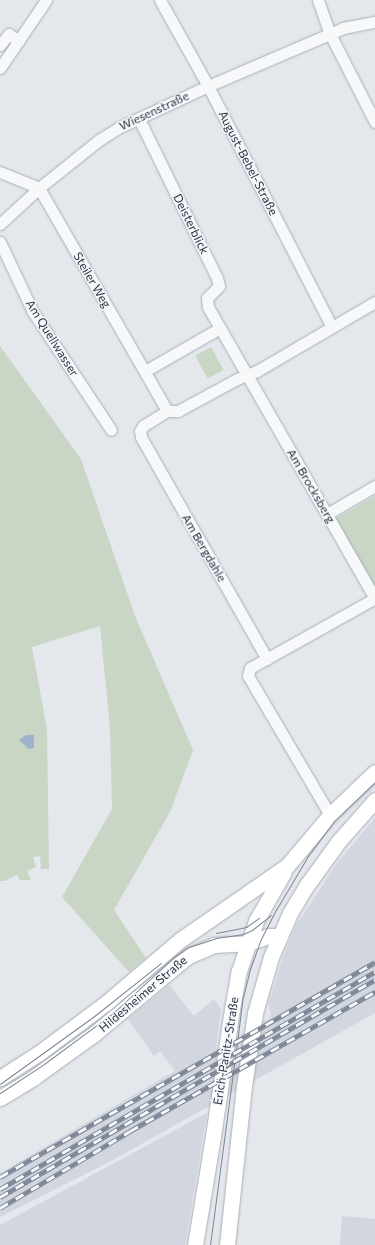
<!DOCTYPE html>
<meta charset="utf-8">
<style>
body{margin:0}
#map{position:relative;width:375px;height:1245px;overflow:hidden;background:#e4e7ec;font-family:Commissioner,sans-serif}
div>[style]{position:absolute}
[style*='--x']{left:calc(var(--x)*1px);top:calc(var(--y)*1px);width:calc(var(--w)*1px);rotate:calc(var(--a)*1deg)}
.built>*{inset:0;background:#d2d6de}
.green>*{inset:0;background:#c9d6c5;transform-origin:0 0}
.water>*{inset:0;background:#9fb4cc}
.roads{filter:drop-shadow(0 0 1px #a9aeb7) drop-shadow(0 0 1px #a9aeb7)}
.street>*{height:11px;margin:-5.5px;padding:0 5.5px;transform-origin:5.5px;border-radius:5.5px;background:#f7f8fa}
.secondary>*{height:15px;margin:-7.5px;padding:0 7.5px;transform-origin:7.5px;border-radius:7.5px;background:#fff}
.tram>*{height:1px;margin:-0.5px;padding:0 0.5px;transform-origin:0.5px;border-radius:0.5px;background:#7d8696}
.rail>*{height:4.5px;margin-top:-2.25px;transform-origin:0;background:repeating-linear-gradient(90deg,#f4f6f9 0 9px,#7d8696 0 18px);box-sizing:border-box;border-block:1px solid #7d8696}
span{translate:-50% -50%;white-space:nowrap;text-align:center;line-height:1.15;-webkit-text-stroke:3px #f4f6f9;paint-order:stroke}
.street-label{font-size:12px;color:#2b3445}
</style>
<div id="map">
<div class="built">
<i style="clip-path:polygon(375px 818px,375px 1013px,111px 1161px,0 1217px,0 1173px,175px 1071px,160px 1051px,154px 1056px,128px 1019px,169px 985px,194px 1016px,214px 999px,221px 1009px,216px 1049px,271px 1017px,269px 1003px,282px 960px,296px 925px,338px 862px)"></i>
<i style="clip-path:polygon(207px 1113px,185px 1245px,0 1245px,0 1225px)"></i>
<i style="clip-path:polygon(342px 1216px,375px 1219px,375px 1245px,340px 1245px)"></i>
</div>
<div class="green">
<i style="clip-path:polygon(0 346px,81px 459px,135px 616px,193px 750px,170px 812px,114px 910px,146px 958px,129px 972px,62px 897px,112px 809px,110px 728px,100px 626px,32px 647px,47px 730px,49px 869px,41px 869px,40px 856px,33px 857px,36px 867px,27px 871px,31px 880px,20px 880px,17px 875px,5px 881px,0 881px)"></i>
<i style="left:211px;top:347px;width:26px;height:18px;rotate:61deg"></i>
<i style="clip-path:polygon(375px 496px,375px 599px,331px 521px)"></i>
</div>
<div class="water">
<i style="clip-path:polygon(26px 735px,34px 735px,34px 748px,29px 749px,19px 740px)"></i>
</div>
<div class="roads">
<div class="street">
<i style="--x:160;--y:0;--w:98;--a:60.8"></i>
<i style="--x:208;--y:86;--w:271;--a:62.8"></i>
<i style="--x:318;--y:0;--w:36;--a:71"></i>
<i style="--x:330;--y:34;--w:99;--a:62.9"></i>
<i style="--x:0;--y:45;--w:14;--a:-51"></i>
<i style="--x:9;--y:34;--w:12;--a:35"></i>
<i style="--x:0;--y:68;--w:82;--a:-55.9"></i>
<i style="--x:139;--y:119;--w:177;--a:63.9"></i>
<i style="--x:217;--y:278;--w:8;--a:76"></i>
<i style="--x:219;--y:286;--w:17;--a:135"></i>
<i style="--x:207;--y:298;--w:9;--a:84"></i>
<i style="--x:208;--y:307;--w:336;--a:60.2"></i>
<i style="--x:0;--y:172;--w:42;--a:22.3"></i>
<i style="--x:39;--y:188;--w:257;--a:60.1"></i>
<i style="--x:0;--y:224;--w:53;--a:-42.7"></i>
<i style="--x:39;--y:188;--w:77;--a:-38.7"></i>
<i style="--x:99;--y:140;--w:22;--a:-32"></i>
<i style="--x:118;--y:128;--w:99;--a:-25"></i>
<i style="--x:208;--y:86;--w:147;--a:-23.2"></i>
<i style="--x:343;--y:28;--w:33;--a:-11"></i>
<i style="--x:0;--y:242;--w:77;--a:64.8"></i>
<i style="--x:33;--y:312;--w:141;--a:56.5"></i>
<i style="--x:145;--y:371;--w:86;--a:-29.8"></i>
<i style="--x:327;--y:514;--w:56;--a:-30.3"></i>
<i style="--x:267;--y:659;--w:255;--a:-119.6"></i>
<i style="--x:141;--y:437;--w:6;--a:-99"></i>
<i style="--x:140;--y:431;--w:6;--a:-59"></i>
<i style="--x:143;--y:426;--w:28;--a:-32"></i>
<i style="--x:167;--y:411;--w:11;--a:0"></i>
<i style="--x:178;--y:411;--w:67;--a:-28.5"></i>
<i style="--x:237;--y:379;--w:22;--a:-22"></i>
<i style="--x:257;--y:371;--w:137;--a:-30.3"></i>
<i style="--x:330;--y:815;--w:161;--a:-120.5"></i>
<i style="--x:248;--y:676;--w:8;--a:-76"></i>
<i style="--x:250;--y:668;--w:143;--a:-29.2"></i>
</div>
<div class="secondary">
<i style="--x:0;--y:1078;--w:46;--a:-32.7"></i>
<i style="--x:39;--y:1053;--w:84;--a:-36.7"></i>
<i style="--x:106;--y:1003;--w:97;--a:-40.4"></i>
<i style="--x:180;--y:940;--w:130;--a:-34.7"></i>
<i style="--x:287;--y:866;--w:67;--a:-49.9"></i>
<i style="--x:330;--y:815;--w:62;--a:-43.7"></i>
<i style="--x:0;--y:1098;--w:39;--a:-31"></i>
<i style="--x:33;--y:1078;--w:75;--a:-35.8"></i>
<i style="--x:94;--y:1034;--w:122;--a:-39.7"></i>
<i style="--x:188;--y:956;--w:28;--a:-23"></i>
<i style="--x:214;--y:945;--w:33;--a:-3"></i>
<i style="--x:247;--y:943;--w:22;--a:-18"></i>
<i style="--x:268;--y:936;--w:12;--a:0"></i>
<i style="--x:195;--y:1245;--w:110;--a:-80.6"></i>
<i style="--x:213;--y:1136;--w:128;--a:-81.5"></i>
<i style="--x:232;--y:1009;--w:39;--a:-80"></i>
<i style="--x:239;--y:971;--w:53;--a:-71.2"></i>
<i style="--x:256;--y:921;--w:56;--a:-60.3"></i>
<i style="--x:227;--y:1245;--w:160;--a:-83.9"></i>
<i style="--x:244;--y:1086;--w:74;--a:-81.4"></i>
<i style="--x:255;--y:1013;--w:58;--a:-74.1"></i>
<i style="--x:271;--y:957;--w:48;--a:-66.6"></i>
<i style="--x:290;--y:913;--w:33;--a:-59"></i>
<i style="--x:307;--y:885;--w:53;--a:-54.2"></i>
<i style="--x:338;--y:842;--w:56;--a:-48.6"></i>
</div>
</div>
<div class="tram">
<i style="--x:216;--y:933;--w:31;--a:-11"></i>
<i style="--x:246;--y:927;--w:16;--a:-35"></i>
<i style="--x:0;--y:1084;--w:115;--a:-35.8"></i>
<i style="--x:93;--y:1017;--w:87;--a:-38.5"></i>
<i style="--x:0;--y:1093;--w:53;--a:-33.4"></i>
<i style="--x:44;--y:1064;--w:86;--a:-36.5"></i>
<i style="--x:113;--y:1013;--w:81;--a:-42.5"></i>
<i style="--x:173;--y:958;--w:19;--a:-35"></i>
<i style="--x:189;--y:947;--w:28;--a:-18"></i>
<i style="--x:216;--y:938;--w:27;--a:-8"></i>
<i style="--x:243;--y:934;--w:10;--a:-24"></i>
<i style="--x:252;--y:930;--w:24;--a:-38"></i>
<i style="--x:210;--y:1245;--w:212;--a:-82.4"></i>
<i style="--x:238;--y:1035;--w:38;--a:-83"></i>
<i style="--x:243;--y:997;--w:29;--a:-76"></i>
<i style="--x:250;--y:969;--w:32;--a:-70"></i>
<i style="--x:261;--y:939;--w:33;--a:-63"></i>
<i style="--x:276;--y:910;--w:63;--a:-59.3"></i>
<i style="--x:308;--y:856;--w:44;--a:-53.4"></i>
<i style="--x:334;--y:821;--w:57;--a:-43.6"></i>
</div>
<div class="rail">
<i style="--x:0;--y:1177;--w:432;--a:-29.8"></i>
<i style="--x:0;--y:1189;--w:433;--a:-30.1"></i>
<i style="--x:0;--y:1197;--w:433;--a:-30.1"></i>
<i style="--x:0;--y:1208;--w:151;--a:-30.6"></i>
<i style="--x:130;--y:1131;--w:282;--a:-29.6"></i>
</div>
<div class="street-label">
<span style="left:154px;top:111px;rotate:-25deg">Wiesenstraße</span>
<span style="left:248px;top:163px;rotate:63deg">August-Bebel-Straße</span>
<span style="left:191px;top:224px;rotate:64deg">Deisterblick</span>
<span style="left:92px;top:280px;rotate:60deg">Steiler Weg</span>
<span style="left:52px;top:338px;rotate:58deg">Am Quellwasser</span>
<span style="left:311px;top:486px;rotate:60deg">Am Brocksberg</span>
<span style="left:204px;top:548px;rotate:60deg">Am Bergdahle</span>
<span style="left:143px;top:994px;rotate:-40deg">Hildesheimer Straße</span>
<span style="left:226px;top:1051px;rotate:-81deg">Erich-Panitz-Straße</span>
</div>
</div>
